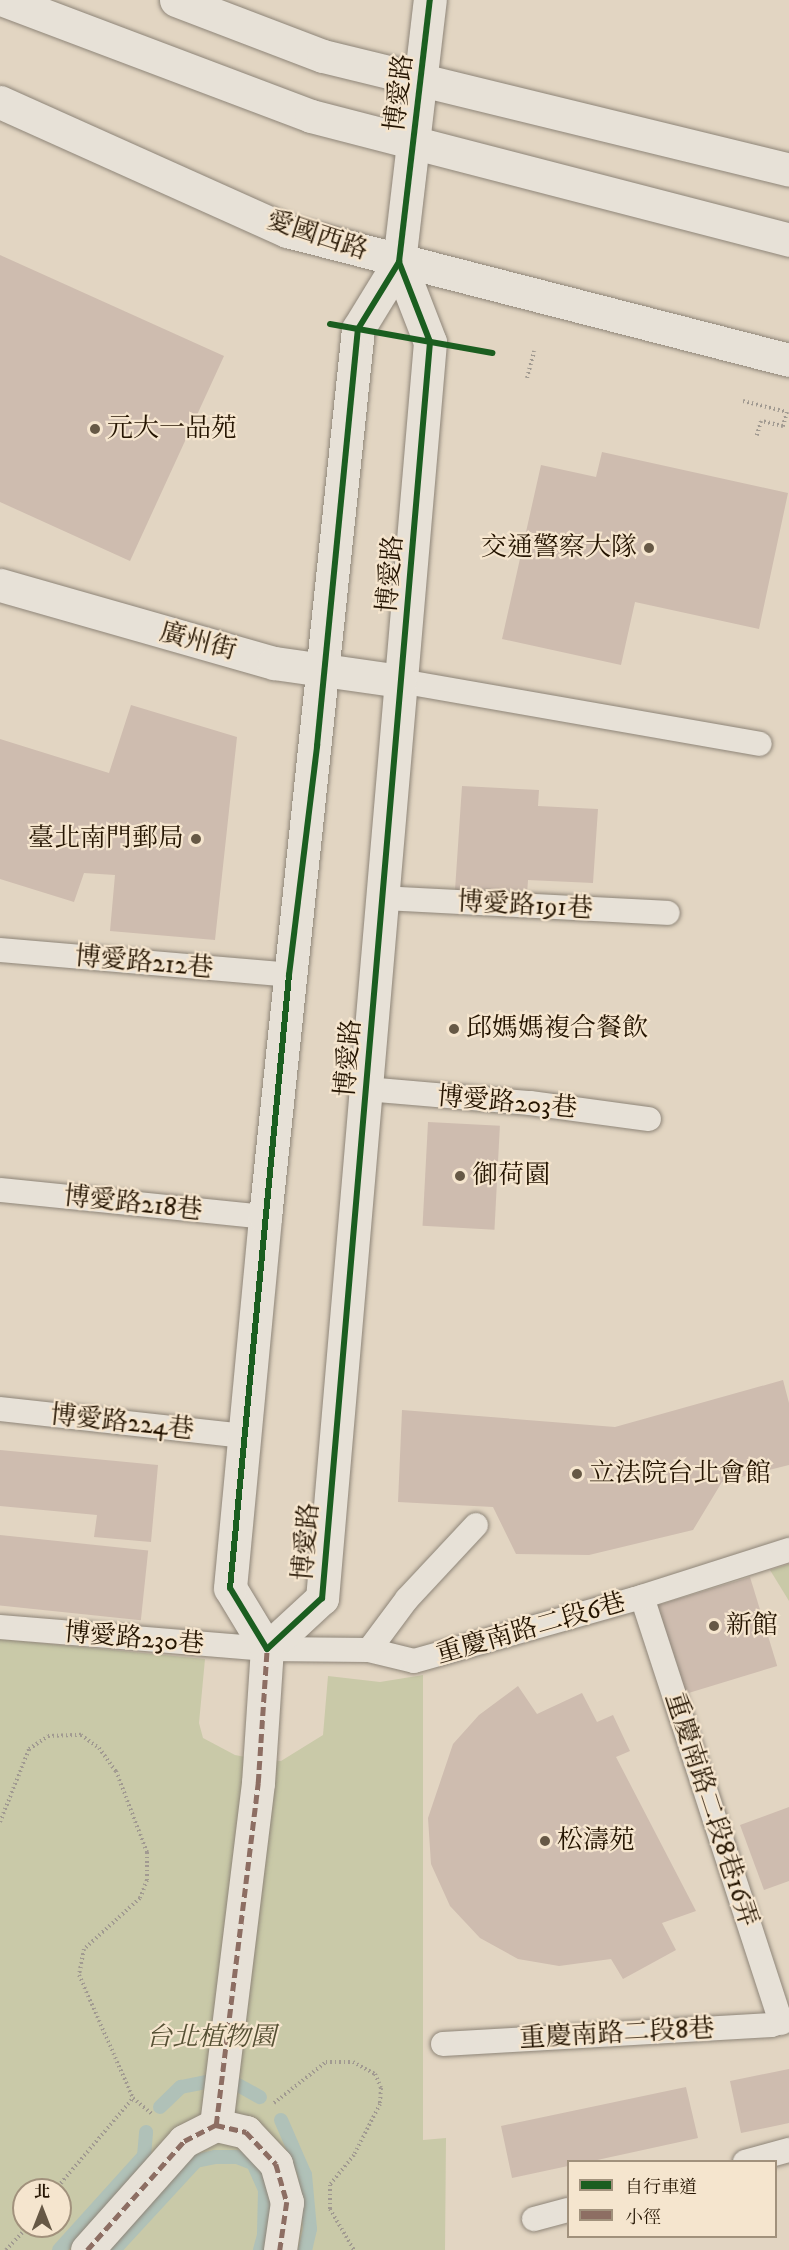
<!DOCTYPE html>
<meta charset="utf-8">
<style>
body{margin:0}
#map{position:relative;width:789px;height:2250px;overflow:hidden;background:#e2d5c2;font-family:"IM FELL DW Pica","Noto Serif TC",serif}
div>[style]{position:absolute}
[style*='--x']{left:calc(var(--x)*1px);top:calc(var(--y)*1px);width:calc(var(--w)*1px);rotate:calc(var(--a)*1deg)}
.green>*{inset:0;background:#c9c9a8}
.stream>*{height:14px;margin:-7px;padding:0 7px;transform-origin:7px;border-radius:7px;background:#b0c1b8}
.building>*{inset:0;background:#cebcaf;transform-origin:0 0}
.path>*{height:4px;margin-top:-2px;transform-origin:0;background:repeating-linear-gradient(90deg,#a19a91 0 1.5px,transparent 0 4.5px)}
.roads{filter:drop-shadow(0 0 2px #8e8578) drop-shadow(0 0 2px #8e8578)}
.service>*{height:24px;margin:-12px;padding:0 12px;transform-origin:12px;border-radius:12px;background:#e7e1d7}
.pedestrian>*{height:33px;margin:-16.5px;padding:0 16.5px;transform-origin:16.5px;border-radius:16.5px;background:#e7e1d7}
.minor>*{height:33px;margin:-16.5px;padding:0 16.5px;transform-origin:16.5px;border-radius:16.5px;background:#e7e1d7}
.tertiary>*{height:33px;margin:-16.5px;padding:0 16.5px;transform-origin:16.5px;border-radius:16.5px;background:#e7e1d7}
.secondary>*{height:33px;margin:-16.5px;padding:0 16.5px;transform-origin:16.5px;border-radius:16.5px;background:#e7e1d7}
.quiet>*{height:4.5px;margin-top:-2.25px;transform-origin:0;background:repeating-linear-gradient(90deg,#8d6e63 0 9px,transparent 0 13.5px)}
.cycleway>*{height:6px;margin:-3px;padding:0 3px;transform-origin:3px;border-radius:3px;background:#1b5e20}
.dots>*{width:16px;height:16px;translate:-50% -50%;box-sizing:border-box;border:3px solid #f5e5ce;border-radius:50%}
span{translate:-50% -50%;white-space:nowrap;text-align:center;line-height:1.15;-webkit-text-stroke:4.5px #f5e5ce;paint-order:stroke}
.street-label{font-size:26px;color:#241401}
.poi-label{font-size:26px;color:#241401}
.left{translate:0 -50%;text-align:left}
.right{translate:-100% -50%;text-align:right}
.park-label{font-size:26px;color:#565034;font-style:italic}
.legend{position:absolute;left:567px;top:2160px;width:210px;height:78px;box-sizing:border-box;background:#f5e5ce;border:2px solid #a1917c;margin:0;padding:8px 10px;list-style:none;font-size:18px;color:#241401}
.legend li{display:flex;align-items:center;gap:12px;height:30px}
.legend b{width:30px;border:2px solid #a1917c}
.north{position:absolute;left:12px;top:2178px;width:60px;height:60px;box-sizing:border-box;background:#f5e5ce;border:2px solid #a1917c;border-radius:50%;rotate:0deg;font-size:16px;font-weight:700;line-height:24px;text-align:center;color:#241401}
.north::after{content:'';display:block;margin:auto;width:21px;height:27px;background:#665845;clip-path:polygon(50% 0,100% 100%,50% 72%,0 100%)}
</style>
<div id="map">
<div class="green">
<i style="clip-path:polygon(789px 1564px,789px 1601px,770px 1570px)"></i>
<i style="clip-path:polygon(evenodd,0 1639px,205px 1659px,199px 1723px,203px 1738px,235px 1755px,260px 1760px,281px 1761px,323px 1735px,328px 1676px,380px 1682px,423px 1675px,423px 2140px,446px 2138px,445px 2250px,0 2250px,0 1639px,24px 2190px,60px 2190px,60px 2226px,24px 2226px,24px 2190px)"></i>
</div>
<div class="stream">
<i style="--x:238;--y:2085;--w:25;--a:29"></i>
<i style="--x:160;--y:2107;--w:29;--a:-44"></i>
<i style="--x:181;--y:2087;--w:25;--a:-11"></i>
<i style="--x:281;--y:2120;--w:60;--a:66.4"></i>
<i style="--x:305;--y:2175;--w:54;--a:84.7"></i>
<i style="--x:310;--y:2229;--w:22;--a:103"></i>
<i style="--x:59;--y:2250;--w:127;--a:-47.9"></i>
<i style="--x:144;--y:2156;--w:24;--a:-85"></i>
<i style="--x:114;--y:2250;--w:121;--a:-47.3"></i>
<i style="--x:196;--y:2161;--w:19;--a:-12"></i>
<i style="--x:215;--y:2157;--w:22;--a:0"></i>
<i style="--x:237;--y:2157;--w:17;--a:21"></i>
<i style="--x:253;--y:2163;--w:30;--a:66"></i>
<i style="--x:265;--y:2190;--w:45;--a:91.3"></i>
<i style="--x:264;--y:2235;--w:16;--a:105"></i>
</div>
<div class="building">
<i style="clip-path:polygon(0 255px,224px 356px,130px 561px,0 502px)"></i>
<i style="clip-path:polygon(602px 452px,788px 493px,759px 629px,635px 602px,621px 665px,502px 639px,541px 465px,596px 477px)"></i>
<i style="clip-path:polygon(131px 705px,237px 737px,215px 940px,110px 931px,115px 875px,84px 873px,74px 902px,0 879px,0 739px,109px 773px)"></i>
<i style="clip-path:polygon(462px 786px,539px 790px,538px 806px,598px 809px,593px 883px,528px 880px,527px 895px,455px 890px)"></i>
<i style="left:428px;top:1122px;width:72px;height:104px;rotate:3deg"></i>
<i style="clip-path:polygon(783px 1380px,789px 1403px,789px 1465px,722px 1482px,693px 1530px,589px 1555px,516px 1554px,493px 1507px,398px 1502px,402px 1410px,615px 1427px)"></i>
<i style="clip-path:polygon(0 1450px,158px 1465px,151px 1542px,94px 1537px,97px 1515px,0 1506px)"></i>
<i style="left:0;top:1535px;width:149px;height:70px;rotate:6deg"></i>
<i style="left:750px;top:1577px;width:93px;height:97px;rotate:73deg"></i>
<i style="clip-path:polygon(518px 1686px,537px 1714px,582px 1693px,597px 1722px,613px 1715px,630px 1751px,616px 1757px,696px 1911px,662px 1923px,676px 1950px,623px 1979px,611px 1959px,559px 1966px,518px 1959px,480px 1938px,450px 1906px,431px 1864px,428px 1818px,453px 1744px,479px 1715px)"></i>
<i style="clip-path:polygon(789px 1807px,789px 1881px,764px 1890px,740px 1825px)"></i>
<i style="clip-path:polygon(789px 2069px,789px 2123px,741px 2133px,730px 2081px)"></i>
<i style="clip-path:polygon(686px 2087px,698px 2138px,588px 2162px,568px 2162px,568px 2166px,512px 2178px,501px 2126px)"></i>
</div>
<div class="path">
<i style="--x:527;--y:378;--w:28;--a:-75"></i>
<i style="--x:743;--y:401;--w:45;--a:14"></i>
<i style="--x:787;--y:412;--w:15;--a:106"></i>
<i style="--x:783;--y:426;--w:23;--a:-167"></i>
<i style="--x:761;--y:421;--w:15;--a:106"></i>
<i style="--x:0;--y:1822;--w:79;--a:-68.3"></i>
<i style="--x:29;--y:1749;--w:23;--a:-34"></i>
<i style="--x:48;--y:1736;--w:33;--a:-2"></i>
<i style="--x:81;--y:1735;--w:22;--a:36"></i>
<i style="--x:99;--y:1748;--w:29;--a:54"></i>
<i style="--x:116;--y:1771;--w:87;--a:69.1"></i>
<i style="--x:147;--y:1852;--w:28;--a:90"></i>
<i style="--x:147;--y:1880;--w:19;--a:111"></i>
<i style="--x:140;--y:1898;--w:76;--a:137.7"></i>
<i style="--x:84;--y:1949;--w:26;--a:101"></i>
<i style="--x:79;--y:1975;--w:134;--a:66.3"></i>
<i style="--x:133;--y:2098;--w:26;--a:40"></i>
<i style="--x:274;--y:2103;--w:66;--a:-38.3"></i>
<i style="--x:326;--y:2062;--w:27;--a:0"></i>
<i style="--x:353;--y:2062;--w:25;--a:29"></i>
<i style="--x:375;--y:2074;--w:15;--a:67"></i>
<i style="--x:381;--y:2088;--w:16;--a:94"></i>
<i style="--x:380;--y:2104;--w:57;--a:117"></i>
<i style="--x:354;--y:2155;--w:38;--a:129"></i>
<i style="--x:330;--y:2185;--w:24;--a:90"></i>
<i style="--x:330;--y:2209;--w:48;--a:59.7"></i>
<i style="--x:55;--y:2190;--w:121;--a:-49.7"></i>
<i style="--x:6;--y:2250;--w:33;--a:-47"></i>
</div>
<div class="roads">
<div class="service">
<i style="--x:400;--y:681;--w:365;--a:9.9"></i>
<i style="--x:382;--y:898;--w:286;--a:3"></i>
<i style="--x:0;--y:950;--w:290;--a:4.9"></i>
<i style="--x:366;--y:1089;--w:165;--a:4.9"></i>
<i style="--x:530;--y:1103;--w:120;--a:7.7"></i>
<i style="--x:0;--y:1190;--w:266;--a:5.8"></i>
<i style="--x:0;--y:1409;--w:245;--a:6.3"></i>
<i style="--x:642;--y:1597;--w:448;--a:71.9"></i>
<i style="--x:0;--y:1627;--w:268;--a:4.7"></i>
<i style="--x:267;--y:1649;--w:102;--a:0.6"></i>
<i style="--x:369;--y:1650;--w:46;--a:13.7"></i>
<i style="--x:414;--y:1661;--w:230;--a:-15.7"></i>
<i style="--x:635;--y:1599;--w:162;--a:-17.7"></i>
<i style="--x:369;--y:1650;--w:64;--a:-53.3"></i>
<i style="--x:407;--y:1599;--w:101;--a:-47"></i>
<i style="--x:443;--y:2044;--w:329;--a:-3.3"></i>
<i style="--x:771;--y:2025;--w:19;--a:-16"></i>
<i style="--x:745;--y:2162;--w:46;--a:-15.3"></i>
<i style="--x:534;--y:2219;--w:35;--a:-15"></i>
</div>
<div class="pedestrian">
<i style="--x:216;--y:2125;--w:345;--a:-83"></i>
<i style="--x:258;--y:1783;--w:134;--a:-86.2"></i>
<i style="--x:87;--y:2250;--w:146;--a:-48.3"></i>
<i style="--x:184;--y:2141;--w:36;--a:-27"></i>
<i style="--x:216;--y:2125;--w:31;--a:13"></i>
<i style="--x:246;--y:2132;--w:44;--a:46.8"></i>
<i style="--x:276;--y:2164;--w:40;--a:74"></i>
<i style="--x:287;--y:2202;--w:49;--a:98.3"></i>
</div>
<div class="minor">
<i style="--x:399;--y:262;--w:86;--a:68.8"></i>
<i style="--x:430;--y:342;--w:1261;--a:94.91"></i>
<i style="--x:322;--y:1598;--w:75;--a:137.2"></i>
<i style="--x:267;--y:1649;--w:71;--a:-121.2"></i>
<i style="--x:230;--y:1588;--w:373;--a:-84.6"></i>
<i style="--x:265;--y:1217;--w:893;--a:-84.02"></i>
<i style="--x:358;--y:329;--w:79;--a:-58.5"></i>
<i style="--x:0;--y:585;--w:285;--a:15.9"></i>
<i style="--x:274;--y:663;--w:127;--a:8.1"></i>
</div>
<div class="tertiary">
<i style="--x:399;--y:262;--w:264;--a:-83.3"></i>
</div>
<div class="secondary">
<i style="--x:4;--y:0;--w:328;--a:20.7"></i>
<i style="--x:311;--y:116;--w:494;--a:14.5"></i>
<i style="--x:176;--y:0;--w:157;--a:20.9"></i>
<i style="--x:323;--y:56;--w:480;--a:13.7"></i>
<i style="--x:0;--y:102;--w:315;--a:24.2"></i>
<i style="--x:287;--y:231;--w:518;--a:14.41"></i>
</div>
</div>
<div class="quiet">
<i style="--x:216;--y:2125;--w:345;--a:-83"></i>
<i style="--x:258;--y:1783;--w:134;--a:-86.2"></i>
<i style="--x:87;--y:2250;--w:146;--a:-48.3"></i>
<i style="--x:184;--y:2141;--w:36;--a:-27"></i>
<i style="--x:216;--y:2125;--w:31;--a:13"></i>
<i style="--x:246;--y:2132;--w:44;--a:46.8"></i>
<i style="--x:276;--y:2164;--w:40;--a:74"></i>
<i style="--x:287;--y:2202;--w:49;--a:98.3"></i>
</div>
<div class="cycleway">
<i style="--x:399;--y:262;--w:86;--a:68.8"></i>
<i style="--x:430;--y:342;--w:1261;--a:94.91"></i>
<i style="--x:322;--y:1598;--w:75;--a:137.2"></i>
<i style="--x:267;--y:1649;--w:71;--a:-121.2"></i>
<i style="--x:230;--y:1588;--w:616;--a:-84.5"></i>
<i style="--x:289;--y:975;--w:231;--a:-83"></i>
<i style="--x:317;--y:746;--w:419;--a:-84.4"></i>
<i style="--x:358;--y:329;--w:79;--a:-58.5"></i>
<i style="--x:399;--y:262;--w:264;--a:-83.3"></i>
<i style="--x:330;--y:324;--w:165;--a:10.1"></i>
</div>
<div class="dots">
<i style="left:95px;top:429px;background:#665845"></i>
<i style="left:649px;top:548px;background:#665845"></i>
<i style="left:196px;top:839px;background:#665845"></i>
<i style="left:454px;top:1029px;background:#665845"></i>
<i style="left:460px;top:1176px;background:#665845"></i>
<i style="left:577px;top:1474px;background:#665845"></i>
<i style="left:714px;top:1626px;background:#665845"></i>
<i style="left:545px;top:1841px;background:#665845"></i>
</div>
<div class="street-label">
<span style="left:400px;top:93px;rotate:-83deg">博愛路</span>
<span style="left:317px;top:236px;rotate:18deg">愛國西路</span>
<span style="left:391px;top:574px;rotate:-85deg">博愛路</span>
<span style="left:198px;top:642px;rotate:15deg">廣州街</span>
<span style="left:525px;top:906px;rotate:3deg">博愛路191巷</span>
<span style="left:144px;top:963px;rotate:5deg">博愛路212巷</span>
<span style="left:349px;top:1058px;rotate:-85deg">博愛路</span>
<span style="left:507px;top:1103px;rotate:5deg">博愛路203巷</span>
<span style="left:133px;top:1204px;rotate:6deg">博愛路218巷</span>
<span style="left:122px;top:1423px;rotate:6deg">博愛路224巷</span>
<span style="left:307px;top:1542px;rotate:-85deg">博愛路</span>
<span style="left:531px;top:1629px;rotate:-16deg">重慶南路二段6巷</span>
<span style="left:134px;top:1639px;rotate:5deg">博愛路230巷</span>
<span style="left:711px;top:1810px;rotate:72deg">重慶南路二段8巷16弄</span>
<span style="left:617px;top:2034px;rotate:-3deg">重慶南路二段8巷</span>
</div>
<div class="poi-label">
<span class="left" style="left:107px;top:429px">元大一品苑</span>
<span class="right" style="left:637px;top:548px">交通警察大隊</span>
<span class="right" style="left:184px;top:839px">臺北南門郵局</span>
<span class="left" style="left:466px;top:1029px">邱媽媽複合餐飲</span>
<span class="left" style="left:472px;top:1176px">御荷園</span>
<span class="left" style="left:589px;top:1474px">立法院台北會館</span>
<span class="left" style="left:726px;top:1626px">新館</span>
<span class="left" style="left:557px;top:1841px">松濤苑</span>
</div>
<div class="park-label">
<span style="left:211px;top:2038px">台北植物園</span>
</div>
<ul class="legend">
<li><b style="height:8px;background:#1b5e20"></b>自行車道</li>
<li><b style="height:8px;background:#8d6e63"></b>小徑</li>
</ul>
<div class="north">北</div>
</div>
